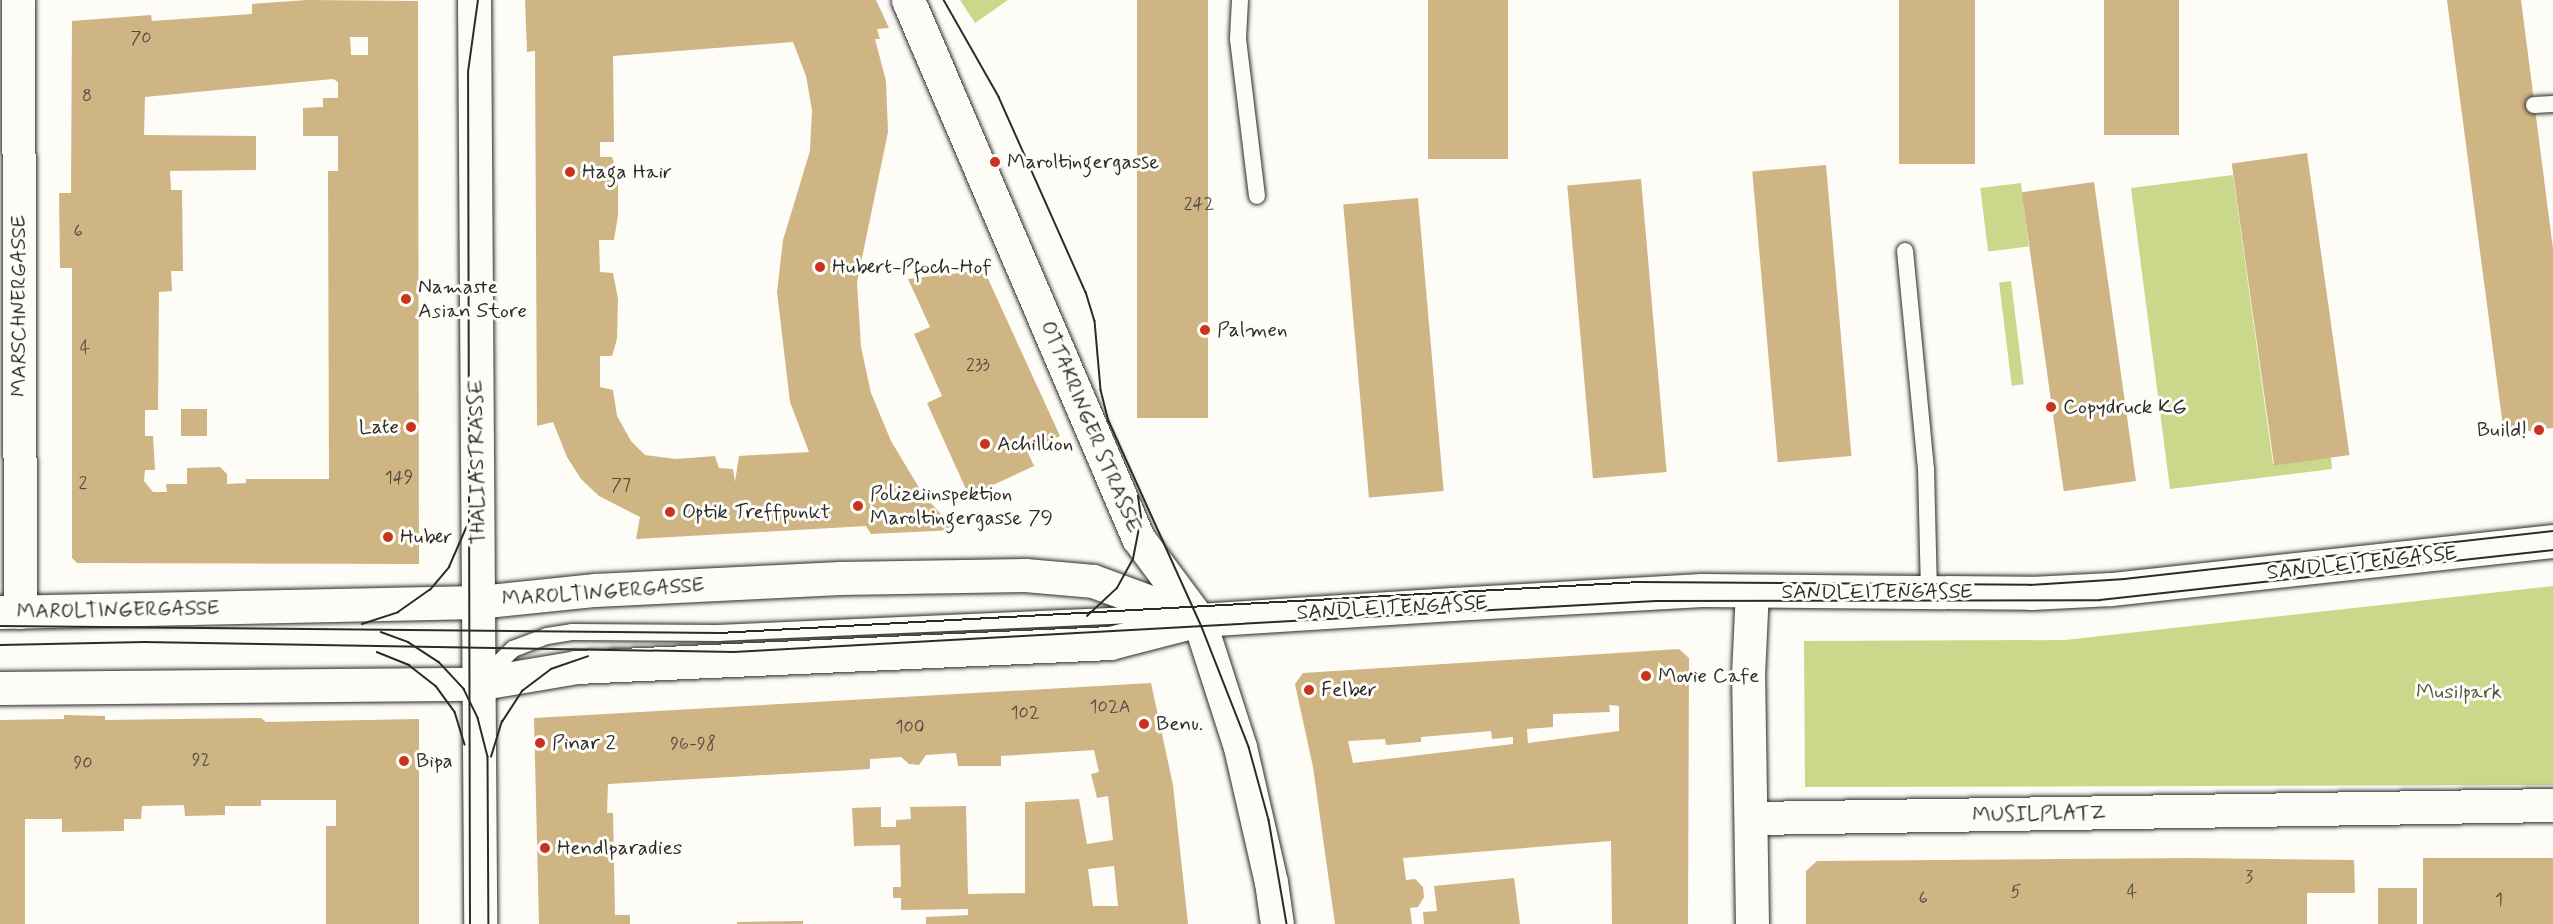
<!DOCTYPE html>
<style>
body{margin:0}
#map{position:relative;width:2553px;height:924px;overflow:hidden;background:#fdfcf7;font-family:Mynerve,sans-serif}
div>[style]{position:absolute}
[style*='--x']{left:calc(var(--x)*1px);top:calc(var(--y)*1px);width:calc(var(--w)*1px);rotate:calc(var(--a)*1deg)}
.green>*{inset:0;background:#cad88b;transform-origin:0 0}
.building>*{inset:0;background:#cfb484;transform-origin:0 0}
.roads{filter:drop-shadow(0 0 2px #2b2b2b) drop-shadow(0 0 2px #2b2b2b)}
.service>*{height:16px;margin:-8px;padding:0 8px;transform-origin:8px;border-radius:8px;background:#fdfcf7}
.minor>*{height:33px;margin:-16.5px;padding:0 16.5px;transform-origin:16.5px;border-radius:16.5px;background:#fdfcf7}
.tertiary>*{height:33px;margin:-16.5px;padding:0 16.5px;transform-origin:16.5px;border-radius:16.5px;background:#fdfcf7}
.secondary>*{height:33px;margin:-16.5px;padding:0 16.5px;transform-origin:16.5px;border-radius:16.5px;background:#fdfcf7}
.tram>*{height:1.5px;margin:-0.75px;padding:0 0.75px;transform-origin:0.75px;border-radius:0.75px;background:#2b2b2b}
.dots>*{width:16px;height:16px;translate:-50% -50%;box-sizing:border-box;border:3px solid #fdfcf7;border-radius:50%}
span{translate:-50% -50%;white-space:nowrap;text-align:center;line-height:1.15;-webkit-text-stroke:6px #fdfcf7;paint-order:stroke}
.number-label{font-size:18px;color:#544d41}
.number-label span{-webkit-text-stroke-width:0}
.poi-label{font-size:21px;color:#2b2b2b}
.left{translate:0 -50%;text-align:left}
.right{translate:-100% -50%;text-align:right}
.street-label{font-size:21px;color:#2b2b2b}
.park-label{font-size:21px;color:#535643}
</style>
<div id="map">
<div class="green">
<i style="clip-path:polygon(960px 0,1008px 0,975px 23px)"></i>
<i style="clip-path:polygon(2233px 175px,2273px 464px,2331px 457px,2332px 469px,2170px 489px,2131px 188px)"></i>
<i style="left:2021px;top:183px;width:64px;height:41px;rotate:83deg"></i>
<i style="left:2011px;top:281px;width:104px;height:12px;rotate:83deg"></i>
<i style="clip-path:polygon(2553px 586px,2553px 785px,1805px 787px,1804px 641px,2065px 640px)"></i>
</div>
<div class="building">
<i style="clip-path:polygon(evenodd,307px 0,418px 1px,419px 564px,77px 563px,72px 558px,72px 268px,60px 268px,59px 193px,71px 193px,72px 21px,151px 15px,152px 21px,252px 14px,252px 4px,307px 0,350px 37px,368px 37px,368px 55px,351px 55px,350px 37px,307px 0,333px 79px,338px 82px,338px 98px,323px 98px,323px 107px,303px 108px,303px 136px,338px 136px,338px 171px,328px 171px,329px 479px,246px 479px,246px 483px,227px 484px,227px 474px,220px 467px,187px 468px,187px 484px,166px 484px,167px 492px,153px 492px,144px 481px,145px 470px,155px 470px,153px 436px,145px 436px,145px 410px,158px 410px,159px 292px,172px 291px,171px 271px,183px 271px,182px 190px,171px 190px,170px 171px,256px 170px,256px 136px,144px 135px,145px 97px,333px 79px)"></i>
<i style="clip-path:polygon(evenodd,525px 0,876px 0,889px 28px,877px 29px,880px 39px,875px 39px,886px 81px,888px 132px,857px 282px,861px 347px,871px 393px,891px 441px,924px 496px,956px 530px,871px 534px,866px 526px,636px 539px,640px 517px,599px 496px,581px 479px,567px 457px,553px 422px,537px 426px,535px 51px,527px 52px,525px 0,793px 42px,806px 76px,812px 110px,810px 151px,783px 240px,777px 292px,790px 402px,809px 452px,739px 456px,735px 482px,733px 469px,719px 468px,715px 456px,676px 459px,645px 455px,631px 441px,617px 416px,613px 390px,600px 387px,600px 356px,612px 356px,617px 339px,618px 299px,613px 273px,600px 272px,599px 240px,614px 240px,618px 215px,618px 176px,612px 157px,600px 157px,600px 142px,614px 142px,613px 56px,793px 42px)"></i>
<i style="left:1137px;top:0;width:71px;height:418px"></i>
<i style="left:1428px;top:0;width:80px;height:159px"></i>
<i style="left:1899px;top:0;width:76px;height:164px"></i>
<i style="left:2104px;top:0;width:75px;height:135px"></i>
<i style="clip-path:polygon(2447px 0,2521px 0,2553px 249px,2553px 428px,2504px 434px)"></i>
<i style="left:2307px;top:153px;width:305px;height:76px;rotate:82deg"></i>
<i style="left:1826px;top:165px;width:292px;height:74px;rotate:85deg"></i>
<i style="left:1641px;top:179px;width:294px;height:74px;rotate:85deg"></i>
<i style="left:2094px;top:182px;width:302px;height:73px;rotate:82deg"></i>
<i style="left:1418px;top:198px;width:294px;height:75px;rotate:85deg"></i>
<i style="clip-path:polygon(984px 270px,1060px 436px,1027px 451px,1034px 466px,969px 496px,927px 403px,942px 396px,914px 334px,930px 327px,908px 279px)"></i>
<i style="left:181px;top:409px;width:26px;height:27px"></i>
<i style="clip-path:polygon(evenodd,1679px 649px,1689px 658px,1688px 924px,1612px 924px,1611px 841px,1403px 858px,1406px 880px,1415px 879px,1423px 887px,1424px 897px,1418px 907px,1410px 908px,1412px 924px,1335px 924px,1313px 767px,1295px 684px,1303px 673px,1679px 649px,1609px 705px,1619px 706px,1619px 731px,1528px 743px,1527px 729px,1553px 727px,1553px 714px,1610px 712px,1609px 705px,1679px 649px,1491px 731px,1492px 739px,1513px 737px,1513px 744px,1353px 763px,1348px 741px,1385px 739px,1386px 745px,1421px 742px,1421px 737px,1491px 731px)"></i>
<i style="clip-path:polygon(evenodd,1151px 683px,1173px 785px,1188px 924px,926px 924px,926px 917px,968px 915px,968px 909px,901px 910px,901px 898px,893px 898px,893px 887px,901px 887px,900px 845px,854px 846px,852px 808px,881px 807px,881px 827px,896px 827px,896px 820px,911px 819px,910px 807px,966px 806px,968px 894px,1025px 893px,1025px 802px,1079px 799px,1087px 844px,1113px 840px,1108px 796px,1097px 798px,1091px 774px,1099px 772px,1094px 750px,1001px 756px,1001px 766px,958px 766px,956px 753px,926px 755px,919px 765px,909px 764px,901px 757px,870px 759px,870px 769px,608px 784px,607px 813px,613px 813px,615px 915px,630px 915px,630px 924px,539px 924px,534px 718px,1151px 683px,1114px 866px,1118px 906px,1093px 906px,1088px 869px,1114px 866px)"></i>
<i style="clip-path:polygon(64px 715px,105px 716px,105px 720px,261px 718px,266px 722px,419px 719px,419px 924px,326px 924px,326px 826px,336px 826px,336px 800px,261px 800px,261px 806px,225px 806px,225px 815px,185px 816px,184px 805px,142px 806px,141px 819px,124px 819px,124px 831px,62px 832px,62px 819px,25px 819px,25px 924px,0 924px,0 720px,64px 719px)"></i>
<i style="clip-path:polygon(2191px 858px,2354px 860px,2355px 893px,2307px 893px,2307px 924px,1806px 924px,1806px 871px,1817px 861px)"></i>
<i style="left:2553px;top:858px;width:66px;height:130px;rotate:90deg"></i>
<i style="clip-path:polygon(1514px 878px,1520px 924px,1424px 924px,1423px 912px,1437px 911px,1434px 886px)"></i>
<i style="left:2378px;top:888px;width:39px;height:36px"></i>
<i style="clip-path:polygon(803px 921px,803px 924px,737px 924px,737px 922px)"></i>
</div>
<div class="roads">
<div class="service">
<i style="--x:1240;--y:0;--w:39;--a:93"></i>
<i style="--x:1238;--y:39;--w:158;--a:83.1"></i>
<i style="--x:2534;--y:105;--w:19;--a:-3"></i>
<i style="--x:1905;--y:251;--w:219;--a:84.5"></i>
<i style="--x:1926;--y:469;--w:124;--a:88.6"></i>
<i style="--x:481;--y:680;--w:45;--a:-44.1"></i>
<i style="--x:513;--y:649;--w:36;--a:-21"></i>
<i style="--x:547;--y:636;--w:25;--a:-9"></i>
<i style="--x:572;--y:632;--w:147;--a:0.4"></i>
<i style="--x:719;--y:633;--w:435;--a:-2.5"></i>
</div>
<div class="minor">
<i style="--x:18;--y:0;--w:612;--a:89.81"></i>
<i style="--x:908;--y:0;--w:585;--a:66.85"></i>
<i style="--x:1138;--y:538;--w:102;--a:53.4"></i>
<i style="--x:1199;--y:620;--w:133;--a:72.1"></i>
<i style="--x:1240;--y:747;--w:139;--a:77.1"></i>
<i style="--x:1271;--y:882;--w:42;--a:81.9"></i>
<i style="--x:1753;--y:818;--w:800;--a:-0.93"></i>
<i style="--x:1752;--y:924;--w:249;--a:-90.9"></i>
<i style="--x:1748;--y:675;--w:84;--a:-87.3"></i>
</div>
<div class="tertiary">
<i style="--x:474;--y:0;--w:602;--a:89.62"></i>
</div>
<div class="secondary">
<i style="--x:478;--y:602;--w:322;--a:89.6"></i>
<i style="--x:0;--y:612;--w:478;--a:-1.2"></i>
<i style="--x:478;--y:602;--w:118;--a:-5.9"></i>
<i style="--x:595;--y:590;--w:245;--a:-2.8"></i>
<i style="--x:840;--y:578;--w:185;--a:-0.9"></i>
<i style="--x:1025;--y:575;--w:68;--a:5"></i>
<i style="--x:1093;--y:581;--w:113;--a:20.2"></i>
<i style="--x:0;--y:688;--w:477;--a:-0.5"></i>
<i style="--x:477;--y:684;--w:100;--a:-9.7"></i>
<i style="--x:576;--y:667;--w:535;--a:-2.57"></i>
<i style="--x:1110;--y:643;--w:92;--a:-14.5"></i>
<i style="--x:1199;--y:620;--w:254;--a:-3.6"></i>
<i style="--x:1452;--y:604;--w:250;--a:-3.2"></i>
<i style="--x:1702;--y:590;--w:329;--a:0.5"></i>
<i style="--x:2031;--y:593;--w:80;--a:-2.9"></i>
<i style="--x:2111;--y:589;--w:445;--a:-6.2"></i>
</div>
</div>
<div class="tram">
<i style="--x:944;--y:0;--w:112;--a:60.4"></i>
<i style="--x:999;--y:97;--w:214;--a:66"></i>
<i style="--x:1086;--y:292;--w:30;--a:73"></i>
<i style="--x:1095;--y:321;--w:69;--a:85"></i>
<i style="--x:1101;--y:390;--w:32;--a:76"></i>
<i style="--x:1109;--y:421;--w:226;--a:65.7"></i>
<i style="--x:1202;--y:627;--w:129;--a:68.6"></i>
<i style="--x:1249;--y:747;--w:76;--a:74.7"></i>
<i style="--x:1269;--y:820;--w:106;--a:80.2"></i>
<i style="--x:1087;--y:616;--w:41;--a:-43"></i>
<i style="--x:1117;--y:588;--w:33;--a:-61"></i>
<i style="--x:1133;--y:559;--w:42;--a:-79"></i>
<i style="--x:1141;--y:518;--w:22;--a:-98"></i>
<i style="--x:362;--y:624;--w:38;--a:-18"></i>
<i style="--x:398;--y:612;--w:39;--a:-35"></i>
<i style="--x:430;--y:590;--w:30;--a:-50"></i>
<i style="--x:449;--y:567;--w:43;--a:-66.4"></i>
<i style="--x:0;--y:626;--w:719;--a:0.56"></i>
<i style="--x:719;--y:633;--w:921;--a:-3.17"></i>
<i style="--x:1639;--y:582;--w:391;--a:0.4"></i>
<i style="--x:2030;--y:585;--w:95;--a:-3.6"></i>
<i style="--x:2125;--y:579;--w:431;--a:-6.4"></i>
<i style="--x:381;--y:632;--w:29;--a:20"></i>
<i style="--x:408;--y:642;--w:37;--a:33"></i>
<i style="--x:439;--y:662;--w:37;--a:47"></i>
<i style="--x:464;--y:689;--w:32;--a:64"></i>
<i style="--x:478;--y:718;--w:40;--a:75.6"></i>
<i style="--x:488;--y:757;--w:167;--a:89.7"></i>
<i style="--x:0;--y:645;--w:144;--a:-1.2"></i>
<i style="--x:144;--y:642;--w:590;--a:0.97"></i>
<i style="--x:734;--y:652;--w:923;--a:-3.17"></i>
<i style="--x:1656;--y:601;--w:444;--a:-0.1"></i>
<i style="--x:2100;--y:600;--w:456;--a:-6.3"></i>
<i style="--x:377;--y:652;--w:35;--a:22"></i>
<i style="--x:409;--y:665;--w:34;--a:38"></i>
<i style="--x:436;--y:686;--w:32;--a:54"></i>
<i style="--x:455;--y:712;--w:34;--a:73"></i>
<i style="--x:491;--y:757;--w:37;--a:-73"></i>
<i style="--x:502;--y:722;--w:37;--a:-57"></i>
<i style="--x:522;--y:691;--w:36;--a:-37"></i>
<i style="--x:551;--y:669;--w:39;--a:-19"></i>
<i style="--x:470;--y:924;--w:852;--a:-90.13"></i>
<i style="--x:468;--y:72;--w:73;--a:-82.1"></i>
</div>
<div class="dots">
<i style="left:995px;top:162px;background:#c8321e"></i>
<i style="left:570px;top:172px;background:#c8321e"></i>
<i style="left:820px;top:267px;background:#c8321e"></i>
<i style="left:406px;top:299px;background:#c8321e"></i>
<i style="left:1205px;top:330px;background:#c8321e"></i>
<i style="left:2051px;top:407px;background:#c8321e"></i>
<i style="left:411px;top:427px;background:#c8321e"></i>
<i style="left:2539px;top:430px;background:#c8321e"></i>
<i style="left:985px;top:444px;background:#c8321e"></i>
<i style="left:858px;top:506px;background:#c8321e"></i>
<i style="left:670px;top:512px;background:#c8321e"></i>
<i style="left:388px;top:537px;background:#c8321e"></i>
<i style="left:1646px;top:676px;background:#c8321e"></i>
<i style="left:1309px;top:690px;background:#c8321e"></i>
<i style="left:1144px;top:724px;background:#c8321e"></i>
<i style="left:540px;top:743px;background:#c8321e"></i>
<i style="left:404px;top:761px;background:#c8321e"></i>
<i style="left:545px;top:848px;background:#c8321e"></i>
</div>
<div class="number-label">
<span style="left:141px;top:38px">70</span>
<span style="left:87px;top:96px">8</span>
<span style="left:1199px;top:204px">242</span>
<span style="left:78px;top:231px">6</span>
<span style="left:85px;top:348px">4</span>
<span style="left:978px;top:365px">233</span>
<span style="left:399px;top:478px">149</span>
<span style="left:83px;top:483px">2</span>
<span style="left:621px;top:485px">77</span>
<span style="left:1110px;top:707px">102A</span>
<span style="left:1025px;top:713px">102</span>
<span style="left:910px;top:727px">100</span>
<span style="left:693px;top:744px">96-98</span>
<span style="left:201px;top:760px">92</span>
<span style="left:83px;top:763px">90</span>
<span style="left:2249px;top:877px">3</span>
<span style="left:2016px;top:892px">5</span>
<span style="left:2132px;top:892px">4</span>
<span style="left:1923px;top:898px">6</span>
<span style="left:2499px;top:900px">1</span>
</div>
<div class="poi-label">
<span class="left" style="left:1007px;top:162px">Maroltingergasse</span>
<span class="left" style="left:582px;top:172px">Haga Hair</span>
<span class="left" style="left:832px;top:267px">Hubert-Pfoch-Hof</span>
<span class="left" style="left:418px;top:299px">Namaste<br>Asian Store</span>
<span class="left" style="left:1217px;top:330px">Palmen</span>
<span class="left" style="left:2063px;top:407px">Copydruck KG</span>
<span class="right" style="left:399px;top:427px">Late</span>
<span class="right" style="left:2527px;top:430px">Build!</span>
<span class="left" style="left:997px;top:444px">Achillion</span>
<span class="left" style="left:870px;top:506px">Polizeiinspektion<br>Maroltingergasse 79</span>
<span class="left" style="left:682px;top:512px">Optik Treffpunkt</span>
<span class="left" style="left:400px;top:537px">Huber</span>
<span class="left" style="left:1658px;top:676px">Movie Cafe</span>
<span class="left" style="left:1321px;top:690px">Felber</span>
<span class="left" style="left:1156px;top:724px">Benu.</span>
<span class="left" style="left:552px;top:743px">Pinar 2</span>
<span class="left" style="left:416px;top:761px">Bipa</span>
<span class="left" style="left:557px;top:848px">Hendlparadies</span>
</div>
<div class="street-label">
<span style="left:19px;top:306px;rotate:-90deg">MARSCHNERGASSE</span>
<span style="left:1091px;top:427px;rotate:67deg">OTTAKRINGER STRASSE</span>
<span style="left:477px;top:462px;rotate:-91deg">THALIASTRASSE</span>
<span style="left:2362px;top:563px;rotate:-6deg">SANDLEITENGASSE</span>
<span style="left:603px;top:592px;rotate:-4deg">MAROLTINGERGASSE</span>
<span style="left:1877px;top:592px">SANDLEITENGASSE</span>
<span style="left:1392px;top:608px;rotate:-3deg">SANDLEITENGASSE</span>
<span style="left:118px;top:610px;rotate:-1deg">MAROLTINGERGASSE</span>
<span style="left:2039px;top:814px;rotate:-1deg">MUSILPLATZ</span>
</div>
<div class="park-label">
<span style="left:2459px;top:692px">Musilpark</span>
</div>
</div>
